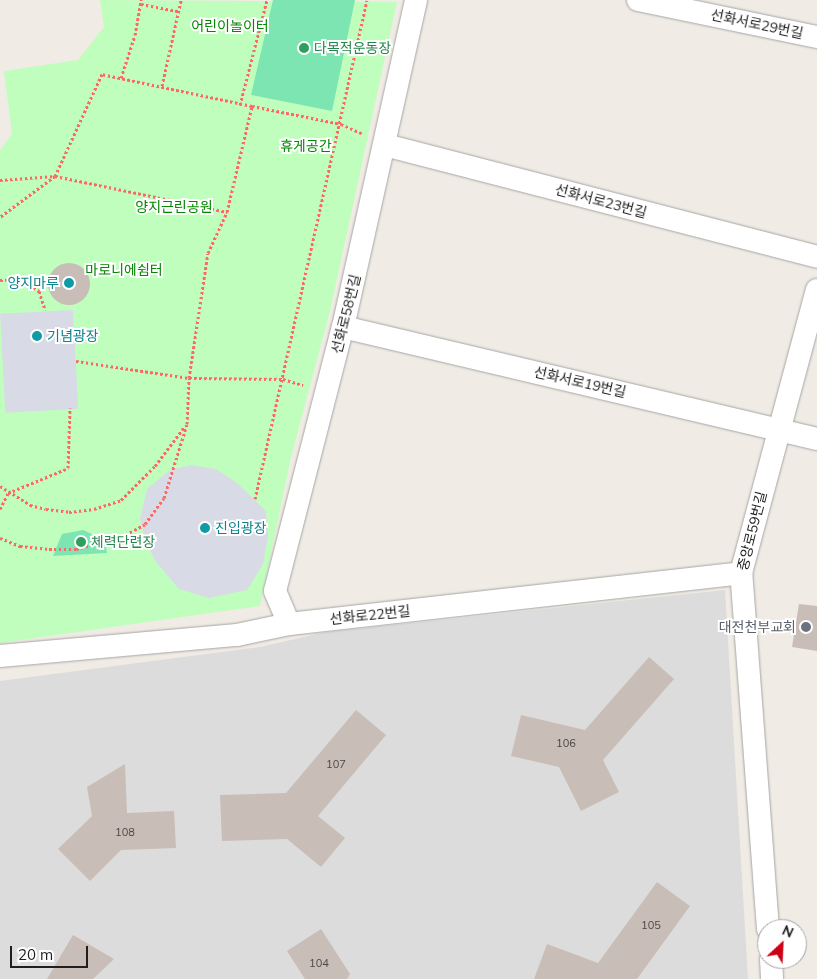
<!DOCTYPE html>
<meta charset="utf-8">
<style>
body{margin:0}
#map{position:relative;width:817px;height:979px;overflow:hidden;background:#f0ebe4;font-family:Mulish,"Noto Sans KR",sans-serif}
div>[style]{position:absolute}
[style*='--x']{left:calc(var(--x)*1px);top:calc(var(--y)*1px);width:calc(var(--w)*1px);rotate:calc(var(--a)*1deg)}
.residential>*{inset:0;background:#dddcdc}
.park>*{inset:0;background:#c0febe}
.pitch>*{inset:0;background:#7ce5b2}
.plaza>*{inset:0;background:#d8dae6;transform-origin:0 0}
.building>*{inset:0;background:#c9bdb7}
.round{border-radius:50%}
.path>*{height:3px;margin-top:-1.5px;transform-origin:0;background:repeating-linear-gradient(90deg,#ff6767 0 2.5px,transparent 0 5px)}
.roads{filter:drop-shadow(0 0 1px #a6a6a6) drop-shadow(0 0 1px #a6a6a6)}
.minor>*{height:22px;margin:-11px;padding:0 11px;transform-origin:11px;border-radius:11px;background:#fff}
.dots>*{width:14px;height:14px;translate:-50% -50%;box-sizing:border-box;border:2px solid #fff;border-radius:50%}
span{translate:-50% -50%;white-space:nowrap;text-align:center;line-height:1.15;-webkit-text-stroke:4px #fff;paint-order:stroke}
.number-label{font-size:11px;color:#4a4645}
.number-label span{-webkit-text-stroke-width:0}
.street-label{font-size:14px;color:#1f1f1f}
.park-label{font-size:14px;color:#068703}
.leisure-label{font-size:14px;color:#27864d}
.left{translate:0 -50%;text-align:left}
.culture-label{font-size:14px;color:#0d838f}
.right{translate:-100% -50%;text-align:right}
.worship-label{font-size:14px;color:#5b616d}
.north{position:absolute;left:757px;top:919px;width:50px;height:50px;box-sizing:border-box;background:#fff;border:1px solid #a5a5a5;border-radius:50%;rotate:25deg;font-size:14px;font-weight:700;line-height:20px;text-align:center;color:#1f1f1f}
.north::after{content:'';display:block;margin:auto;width:18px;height:22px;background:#ce0015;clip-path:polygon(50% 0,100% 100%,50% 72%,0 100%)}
.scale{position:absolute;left:10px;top:946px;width:78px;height:22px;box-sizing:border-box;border:2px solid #1f1f1f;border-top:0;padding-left:6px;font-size:15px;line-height:18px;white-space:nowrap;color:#1f1f1f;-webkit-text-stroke:4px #fff;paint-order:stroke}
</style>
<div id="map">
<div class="residential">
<i style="clip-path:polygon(725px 590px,748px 979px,0 979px,0 681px,260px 647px,326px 632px)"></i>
</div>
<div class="park">
<i style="clip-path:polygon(100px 0,397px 2px,330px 311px,291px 457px,260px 606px,0 643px,0 150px,12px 134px,4px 71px,78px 60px,104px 27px)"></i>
</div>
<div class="pitch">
<i style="clip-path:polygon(273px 0,355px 0,332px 111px,251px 95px)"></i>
<i style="clip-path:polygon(83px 530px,105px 540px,107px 553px,53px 556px,62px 534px)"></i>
</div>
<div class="plaza">
<i style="left:73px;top:310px;width:99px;height:73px;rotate:87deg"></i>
<i style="clip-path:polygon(191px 465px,216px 469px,237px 483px,266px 511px,268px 537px,263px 564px,247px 590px,209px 598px,179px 589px,156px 562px,145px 541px,140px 519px,147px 489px,170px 470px)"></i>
</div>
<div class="building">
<i class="round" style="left:48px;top:263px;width:42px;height:42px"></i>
<i style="clip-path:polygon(799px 604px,817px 606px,817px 651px,792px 647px)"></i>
<i style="clip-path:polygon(649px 657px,674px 679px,603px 760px,619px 792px,581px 811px,559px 767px,511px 756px,521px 715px,585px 730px)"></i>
<i style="clip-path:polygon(356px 710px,386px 735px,318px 816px,345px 838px,321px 867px,287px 839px,222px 841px,220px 795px,286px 793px)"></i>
<i style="clip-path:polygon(125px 764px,127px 813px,174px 811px,176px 848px,121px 850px,90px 881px,58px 849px,92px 816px,87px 787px)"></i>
<i style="clip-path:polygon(657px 882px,690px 906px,637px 979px,534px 979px,547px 944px,598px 963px)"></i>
<i style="clip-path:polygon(321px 929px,350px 974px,347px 979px,305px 979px,287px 951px)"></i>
<i style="clip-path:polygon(73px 935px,114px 959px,93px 979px,47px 979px)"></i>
</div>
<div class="path">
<i style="--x:141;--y:4;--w:38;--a:11"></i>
<i style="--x:121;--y:78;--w:45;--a:-72"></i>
<i style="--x:135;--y:35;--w:36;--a:-80"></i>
<i style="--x:162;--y:86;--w:88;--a:-77.5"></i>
<i style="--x:240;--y:105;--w:108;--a:-75.6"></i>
<i style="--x:252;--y:106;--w:91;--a:11.4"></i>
<i style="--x:341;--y:124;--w:24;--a:24"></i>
<i style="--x:0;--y:180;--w:55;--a:-4.2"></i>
<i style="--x:55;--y:176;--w:176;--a:11.8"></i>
<i style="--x:227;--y:212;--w:109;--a:-76.7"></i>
<i style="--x:252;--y:106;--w:153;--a:-168"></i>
<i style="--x:102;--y:74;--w:112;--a:114.7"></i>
<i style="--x:55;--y:176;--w:69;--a:143.3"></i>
<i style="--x:0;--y:280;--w:21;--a:-3"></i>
<i style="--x:21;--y:279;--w:22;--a:34"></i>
<i style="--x:39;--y:291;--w:20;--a:72"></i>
<i style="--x:76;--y:361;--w:114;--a:8.6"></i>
<i style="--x:189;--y:378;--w:94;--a:0.6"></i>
<i style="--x:283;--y:379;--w:21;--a:17"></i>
<i style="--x:0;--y:486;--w:36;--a:32"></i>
<i style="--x:30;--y:505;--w:16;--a:14"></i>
<i style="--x:46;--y:509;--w:23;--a:7"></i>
<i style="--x:69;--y:512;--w:25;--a:-7"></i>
<i style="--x:94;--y:509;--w:28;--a:-18"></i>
<i style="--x:121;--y:500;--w:48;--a:-45"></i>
<i style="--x:155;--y:466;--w:50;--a:-53.1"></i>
<i style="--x:255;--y:499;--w:511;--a:-77.35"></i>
<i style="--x:0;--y:509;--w:18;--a:-63"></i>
<i style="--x:8;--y:493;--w:65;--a:-22.6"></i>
<i style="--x:68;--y:468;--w:60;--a:-88.1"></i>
<i style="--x:0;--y:538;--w:22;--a:22"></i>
<i style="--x:20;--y:546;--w:29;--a:6"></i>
<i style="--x:49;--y:549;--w:27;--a:0"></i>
<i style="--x:76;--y:549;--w:47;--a:-14.9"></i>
<i style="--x:121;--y:537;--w:27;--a:-28"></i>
<i style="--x:145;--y:524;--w:32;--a:-54"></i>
<i style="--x:164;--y:498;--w:77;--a:-72.7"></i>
<i style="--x:187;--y:424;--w:46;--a:-87.5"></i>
<i style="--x:189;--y:378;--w:126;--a:-81.4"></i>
<i style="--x:208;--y:253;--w:45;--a:-65.1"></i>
</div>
<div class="roads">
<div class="minor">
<i style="--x:638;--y:0;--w:183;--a:11.7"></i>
<i style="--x:385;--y:145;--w:446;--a:14.5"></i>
<i style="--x:343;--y:327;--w:487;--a:13.3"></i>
<i style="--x:289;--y:624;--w:36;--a:-113"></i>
<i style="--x:275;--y:591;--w:273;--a:-75.6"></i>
<i style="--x:343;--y:327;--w:335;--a:-77.4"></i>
<i style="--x:0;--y:656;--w:238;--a:-5.1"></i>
<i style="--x:237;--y:635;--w:53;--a:-11.9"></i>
<i style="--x:289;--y:624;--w:455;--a:-6.4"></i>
<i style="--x:768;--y:929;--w:357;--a:-94.3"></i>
<i style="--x:741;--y:573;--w:293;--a:-75"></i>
<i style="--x:771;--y:959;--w:20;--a:87"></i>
</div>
</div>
<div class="dots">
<i style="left:304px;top:48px;background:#2e9e5b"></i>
<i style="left:69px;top:283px;background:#0f9aa8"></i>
<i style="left:37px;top:336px;background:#0f9aa8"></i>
<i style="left:205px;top:528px;background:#0f9aa8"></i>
<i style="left:81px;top:542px;background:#2e9e5b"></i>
<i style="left:806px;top:627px;background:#6b7280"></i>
</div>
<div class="number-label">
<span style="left:566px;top:743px">106</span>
<span style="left:336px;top:764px">107</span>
<span style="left:125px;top:832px">108</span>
<span style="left:651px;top:925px">105</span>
<span style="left:319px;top:963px">104</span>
</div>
<div class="street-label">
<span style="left:757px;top:24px;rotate:12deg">선화서로29번길</span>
<span style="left:601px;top:201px;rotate:15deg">선화서로23번길</span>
<span style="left:346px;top:314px;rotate:-76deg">선화로58번길</span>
<span style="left:580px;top:382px;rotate:13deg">선화서로19번길</span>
<span style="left:752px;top:531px;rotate:-76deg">중앙로59번길</span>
<span style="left:370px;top:615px;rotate:-6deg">선화로22번길</span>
</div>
<div class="park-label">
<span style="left:230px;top:26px">어린이놀이터</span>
<span style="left:306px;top:146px">휴게공간</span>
<span style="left:174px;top:207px">양지근린공원</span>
<span style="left:124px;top:270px">마로니에쉼터</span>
</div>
<div class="leisure-label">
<span class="left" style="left:314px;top:48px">다목적운동장</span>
<span class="left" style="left:91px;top:542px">체력단련장</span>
</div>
<div class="culture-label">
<span class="right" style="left:59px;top:283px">양지마루</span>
<span class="left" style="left:47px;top:336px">기념광장</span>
<span class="left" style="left:215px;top:528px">진입광장</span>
</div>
<div class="worship-label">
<span class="right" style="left:796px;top:627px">대전천부교회</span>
</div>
<div class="north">N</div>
<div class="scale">20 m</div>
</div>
